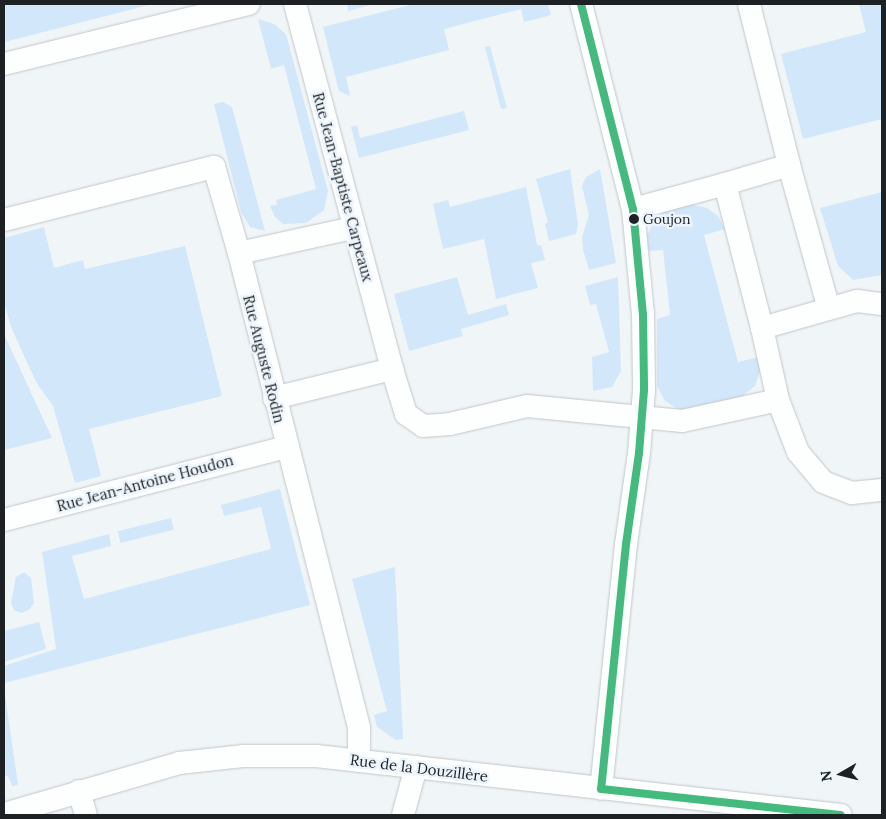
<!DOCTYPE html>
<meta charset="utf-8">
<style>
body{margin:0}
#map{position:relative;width:886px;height:819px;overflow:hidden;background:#f0f5f8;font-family:Lora,serif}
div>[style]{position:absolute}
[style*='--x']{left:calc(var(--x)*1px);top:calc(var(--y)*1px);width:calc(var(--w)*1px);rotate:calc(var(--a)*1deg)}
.green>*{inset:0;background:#d2e7fa;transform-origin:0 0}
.roads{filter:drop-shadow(0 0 1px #c2c6c8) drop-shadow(0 0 1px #c2c6c8)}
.street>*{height:22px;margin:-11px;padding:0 11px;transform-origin:11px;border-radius:11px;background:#fdfefe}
.bus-1>*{height:8px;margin:-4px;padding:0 4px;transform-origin:4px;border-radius:4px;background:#44ba7f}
.dots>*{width:14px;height:14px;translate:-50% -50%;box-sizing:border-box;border:2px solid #edf5fc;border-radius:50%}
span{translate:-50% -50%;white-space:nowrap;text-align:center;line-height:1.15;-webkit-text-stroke:5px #edf5fc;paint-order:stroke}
.bus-label{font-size:14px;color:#1e2123}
.left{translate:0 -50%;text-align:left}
.street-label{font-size:15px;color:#1e2123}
.frame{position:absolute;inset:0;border:5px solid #1e2123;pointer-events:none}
.north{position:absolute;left:816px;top:749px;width:50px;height:50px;-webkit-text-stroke:4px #edf5fc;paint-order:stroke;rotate:262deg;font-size:14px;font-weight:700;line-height:20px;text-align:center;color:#1e2123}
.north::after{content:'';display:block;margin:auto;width:18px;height:22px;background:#1e2123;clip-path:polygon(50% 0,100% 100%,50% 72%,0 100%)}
</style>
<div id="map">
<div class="green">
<i style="clip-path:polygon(4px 4px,153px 4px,4px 42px)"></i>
<i style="clip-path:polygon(347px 4px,374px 4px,348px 11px)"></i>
<i style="clip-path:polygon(414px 4px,548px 4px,551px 15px,524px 22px,521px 9px,444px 29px,449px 50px,346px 77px,350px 96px,339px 91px,323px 27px)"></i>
<i style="clip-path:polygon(859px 4px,882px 4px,882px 119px,803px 139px,781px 54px,866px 32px)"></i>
<i style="clip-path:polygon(258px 19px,274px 24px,286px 34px,328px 191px,324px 210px,306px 223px,283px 224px,275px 217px,270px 206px,277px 205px,276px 200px,316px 189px,284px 65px,271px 69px)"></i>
<i style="clip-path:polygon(490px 46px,507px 108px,501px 109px,485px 47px)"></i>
<i style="clip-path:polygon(223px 102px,232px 107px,265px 231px,250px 227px,241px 212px,214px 104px)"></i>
<i style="clip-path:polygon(464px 111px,469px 130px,359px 158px,351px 127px,357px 125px,360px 138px)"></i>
<i style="clip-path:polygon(570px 169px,578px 225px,576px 234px,549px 241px,545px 224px,548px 222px,536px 179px)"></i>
<i style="clip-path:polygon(600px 169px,616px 263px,589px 270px,583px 250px,582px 237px,589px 215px,582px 186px,586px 177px)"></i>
<i style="clip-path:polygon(526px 187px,537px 245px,541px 245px,545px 260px,531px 263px,538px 288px,496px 299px,484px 239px,443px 249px,433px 204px,448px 200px,450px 207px)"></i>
<i style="clip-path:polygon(882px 192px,882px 275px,853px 280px,838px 266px,820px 208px)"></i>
<i style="clip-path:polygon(689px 204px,707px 208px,718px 216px,725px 229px,704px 235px,738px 362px,759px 357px,761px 368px,755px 386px,737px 400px,680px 410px,665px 401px,657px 386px,657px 319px,670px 315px,663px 250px,649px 251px,647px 236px,656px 217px,670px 208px)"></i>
<i style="clip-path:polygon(44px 227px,54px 268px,83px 260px,85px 269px,185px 246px,222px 396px,89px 429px,101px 476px,75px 483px,53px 406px,36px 382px,11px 327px,4px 302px,4px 238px)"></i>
<i style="clip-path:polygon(457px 277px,468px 315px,506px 304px,509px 315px,461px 329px,463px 336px,409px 351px,394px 294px)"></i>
<i style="clip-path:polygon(618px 277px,621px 371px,612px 387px,593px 391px,592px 357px,609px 352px,596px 304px,590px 305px,585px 286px)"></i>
<i style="clip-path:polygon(4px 334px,52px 438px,4px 450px)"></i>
<i style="clip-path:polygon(280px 489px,310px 605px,4px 683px,4px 666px,56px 649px,42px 552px,109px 534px,111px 546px,72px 556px,84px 599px,271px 549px,261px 507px,224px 516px,221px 505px)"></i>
<i style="left:171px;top:518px;width:12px;height:55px;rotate:76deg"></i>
<i style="clip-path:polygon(395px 567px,403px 739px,396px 740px,377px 727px,374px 715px,387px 711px,352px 579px)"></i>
<i style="clip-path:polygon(24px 572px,31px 578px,34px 603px,29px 610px,21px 613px,14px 610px,11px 603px,16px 577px)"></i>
<i style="clip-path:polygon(39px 622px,46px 649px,4px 662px,4px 631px)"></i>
<i style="clip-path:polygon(4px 688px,18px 785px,12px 786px,8px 776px,4px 776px)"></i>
</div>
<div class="roads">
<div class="street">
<i style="--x:295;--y:4;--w:378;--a:75.1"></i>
<i style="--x:581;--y:4;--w:211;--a:75.8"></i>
<i style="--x:633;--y:209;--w:105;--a:84.6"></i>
<i style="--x:643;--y:314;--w:76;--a:89.2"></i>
<i style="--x:644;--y:390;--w:63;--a:94.5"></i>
<i style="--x:639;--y:453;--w:92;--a:98.1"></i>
<i style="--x:626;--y:544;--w:246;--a:95.8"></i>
<i style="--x:749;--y:4;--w:166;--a:76"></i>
<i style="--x:4;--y:64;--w:252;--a:-13.8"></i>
<i style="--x:633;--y:209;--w:95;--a:-15.2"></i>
<i style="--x:4;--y:220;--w:217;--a:-14.2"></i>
<i style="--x:214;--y:167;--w:90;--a:73.8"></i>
<i style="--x:239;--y:253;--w:489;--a:75.8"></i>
<i style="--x:359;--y:727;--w:34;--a:90"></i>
<i style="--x:239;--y:253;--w:117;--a:-12.4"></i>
<i style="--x:762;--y:328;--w:149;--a:-104.4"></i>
<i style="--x:725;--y:184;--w:67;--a:-16.5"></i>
<i style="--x:789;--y:165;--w:149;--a:74.5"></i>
<i style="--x:274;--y:398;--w:122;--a:-13.8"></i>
<i style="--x:392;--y:369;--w:47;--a:72.7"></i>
<i style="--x:406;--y:414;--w:21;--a:35"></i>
<i style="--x:423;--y:426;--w:27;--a:-4"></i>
<i style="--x:450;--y:424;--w:79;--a:-13.2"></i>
<i style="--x:527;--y:406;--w:156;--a:5.5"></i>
<i style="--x:682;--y:421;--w:98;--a:-12.3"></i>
<i style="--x:778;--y:400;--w:56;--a:69"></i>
<i style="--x:798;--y:452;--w:39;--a:50"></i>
<i style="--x:823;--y:482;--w:31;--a:21"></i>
<i style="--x:852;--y:493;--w:30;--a:-6"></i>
<i style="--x:778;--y:400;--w:74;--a:-102.5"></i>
<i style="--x:762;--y:328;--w:99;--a:-15.9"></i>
<i style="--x:857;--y:301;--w:25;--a:7"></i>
<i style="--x:4;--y:520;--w:291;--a:-14.5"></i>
<i style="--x:79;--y:791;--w:25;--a:74"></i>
<i style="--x:4;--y:814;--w:182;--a:-16.2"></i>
<i style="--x:179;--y:763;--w:64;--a:-6.2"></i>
<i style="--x:243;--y:756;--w:73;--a:0"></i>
<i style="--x:316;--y:756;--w:528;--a:6.41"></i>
<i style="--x:403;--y:815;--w:50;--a:-74.8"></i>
</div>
</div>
<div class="bus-1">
<i style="--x:581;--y:4;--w:211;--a:75.8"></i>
<i style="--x:633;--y:209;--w:105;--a:84.6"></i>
<i style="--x:643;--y:314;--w:76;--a:89.2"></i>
<i style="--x:644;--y:390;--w:63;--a:94.5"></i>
<i style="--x:639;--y:453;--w:92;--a:98.1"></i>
<i style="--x:626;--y:544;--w:246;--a:95.8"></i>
<i style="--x:601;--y:789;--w:241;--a:6.2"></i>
</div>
<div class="dots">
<i style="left:634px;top:219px;background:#1e2123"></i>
</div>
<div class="bus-label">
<span class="left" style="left:643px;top:219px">Goujon</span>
</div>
<div class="street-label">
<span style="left:343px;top:187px;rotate:75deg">Rue Jean-Baptiste Carpeaux</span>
<span style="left:264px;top:359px;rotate:76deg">Rue Auguste Rodin</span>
<span style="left:145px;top:483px;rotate:-15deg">Rue Jean-Antoine Houdon</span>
<span style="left:419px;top:768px;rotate:7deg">Rue de la Douzillère</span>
</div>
<div class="frame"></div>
<div class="north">N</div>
</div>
